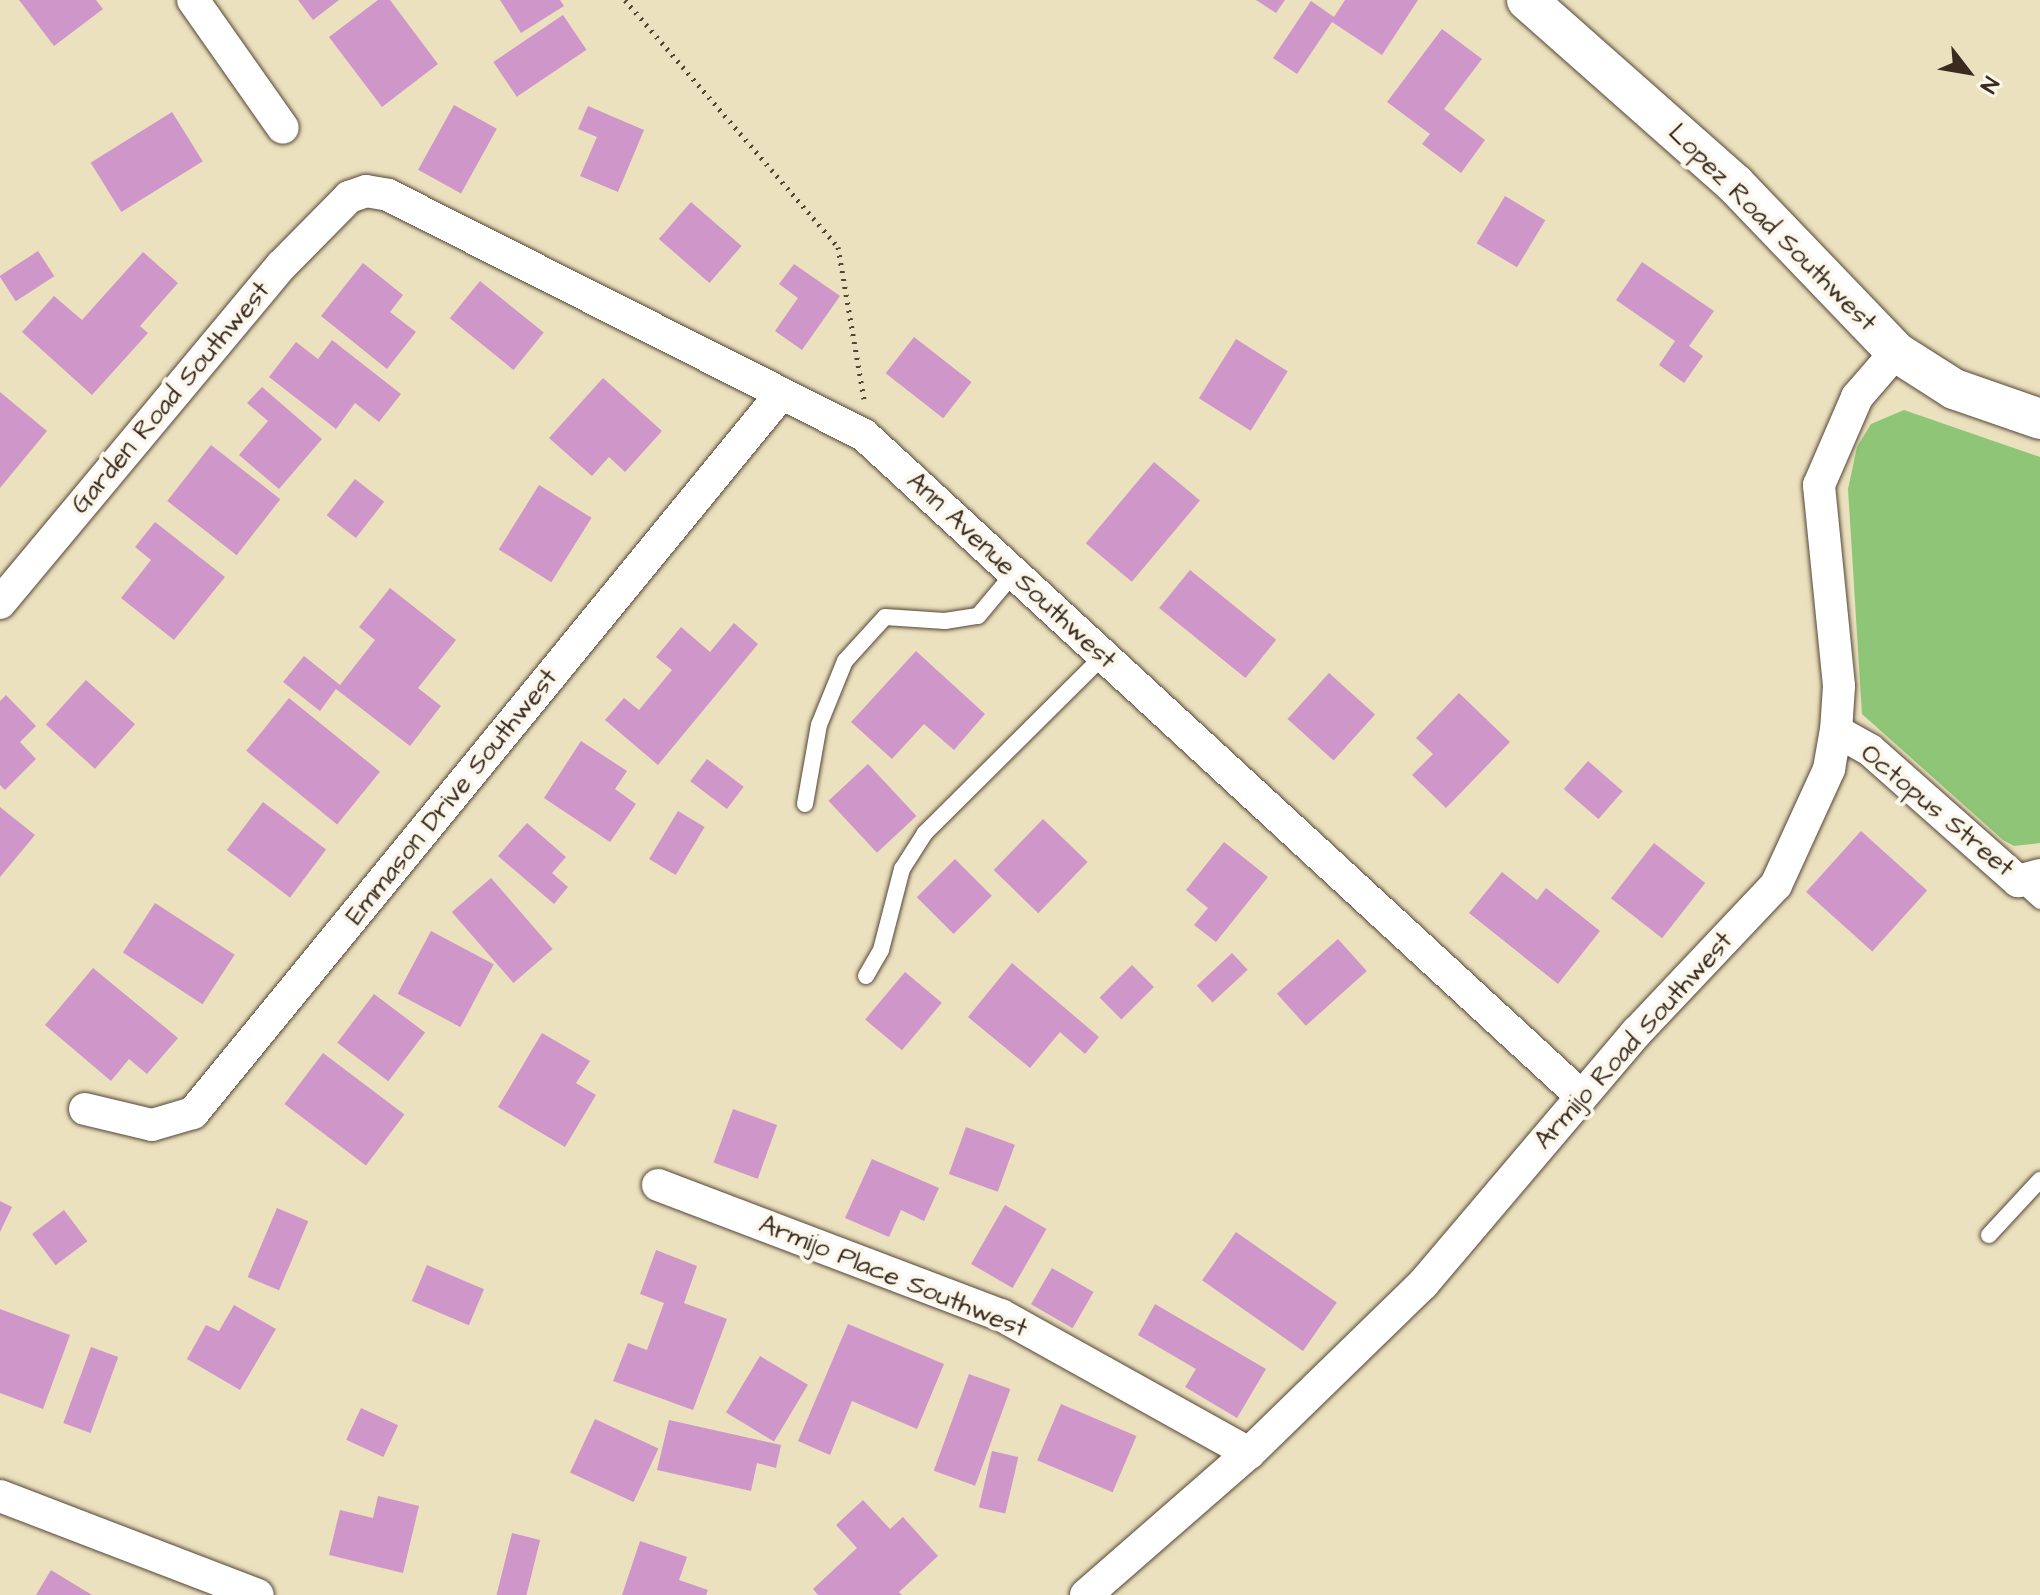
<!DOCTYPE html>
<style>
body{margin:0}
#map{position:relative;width:2040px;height:1595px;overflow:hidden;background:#ebe1be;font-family:"Architects Daughter",sans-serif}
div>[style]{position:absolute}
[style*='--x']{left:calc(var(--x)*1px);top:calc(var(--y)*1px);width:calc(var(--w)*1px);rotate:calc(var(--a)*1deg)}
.green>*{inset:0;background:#8fc577}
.building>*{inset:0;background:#cf96c9;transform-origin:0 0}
.path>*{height:5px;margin-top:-2.5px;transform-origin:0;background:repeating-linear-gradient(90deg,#554536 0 2px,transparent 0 8px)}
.roads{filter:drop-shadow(0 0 2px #554536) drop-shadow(0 0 2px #554536)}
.service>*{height:16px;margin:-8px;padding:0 8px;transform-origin:8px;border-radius:8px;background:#fff}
.minor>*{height:32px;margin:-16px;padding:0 16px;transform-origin:16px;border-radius:16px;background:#fff}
.tertiary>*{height:40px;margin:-20px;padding:0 20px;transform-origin:20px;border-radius:20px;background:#fff}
span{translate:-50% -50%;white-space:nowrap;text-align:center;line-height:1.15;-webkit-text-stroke:8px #fbf7ec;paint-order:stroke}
.street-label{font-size:26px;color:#3b2a1e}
.north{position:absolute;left:1928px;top:32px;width:80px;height:80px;-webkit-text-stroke:6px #fbf7ec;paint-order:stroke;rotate:121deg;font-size:22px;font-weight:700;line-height:32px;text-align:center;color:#3b2a1e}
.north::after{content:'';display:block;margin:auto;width:28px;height:36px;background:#3b2a1e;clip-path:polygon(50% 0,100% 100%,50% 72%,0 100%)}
</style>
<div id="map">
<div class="green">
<i style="clip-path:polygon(1904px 410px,2040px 457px,2040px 843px,2014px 846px,2003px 840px,1862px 714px,1848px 489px,1857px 447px,1871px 424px)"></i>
</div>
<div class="building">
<i style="clip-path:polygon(19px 0,96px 0,103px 9px,54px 46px)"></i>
<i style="clip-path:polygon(298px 0,339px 0,313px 20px)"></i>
<i style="clip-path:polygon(378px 0,390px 0,438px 64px,382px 107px,329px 37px)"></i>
<i style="clip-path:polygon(500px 0,560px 0,564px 6px,521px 33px)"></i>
<i style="clip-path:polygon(1256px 0,1285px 0,1276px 13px)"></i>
<i style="clip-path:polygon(1345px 0,1418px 0,1382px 55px,1332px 22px,1297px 74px,1273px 58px,1311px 1px,1334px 17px)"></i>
<i style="left:563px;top:15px;width:42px;height:84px;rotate:56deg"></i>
<i style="clip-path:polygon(1442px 29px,1482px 59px,1444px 109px,1485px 140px,1461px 173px,1422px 144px,1430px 134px,1387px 102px)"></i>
<i style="left:454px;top:105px;width:49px;height:74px;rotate:29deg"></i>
<i style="clip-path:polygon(588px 106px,644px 130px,618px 192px,580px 176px,597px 137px,578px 129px)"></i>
<i style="left:172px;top:112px;width:58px;height:96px;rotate:58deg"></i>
<i style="left:1505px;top:196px;width:47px;height:55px;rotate:31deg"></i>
<i style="left:691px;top:202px;width:67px;height:49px;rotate:41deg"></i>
<i style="left:38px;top:251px;width:30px;height:46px;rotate:57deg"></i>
<i style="clip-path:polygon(143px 252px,178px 283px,140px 326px,148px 333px,92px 395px,22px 332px,54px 296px,82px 320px)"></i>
<i style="clip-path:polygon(1642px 262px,1714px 311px,1689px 346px,1703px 356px,1684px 383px,1659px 365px,1675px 341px,1616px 300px)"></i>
<i style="clip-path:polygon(363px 263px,403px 295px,390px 312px,416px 332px,387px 369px,321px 316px)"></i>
<i style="clip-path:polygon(794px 264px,840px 296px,802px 350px,775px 331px,798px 298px,779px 284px)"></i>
<i style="left:480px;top:281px;width:82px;height:48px;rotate:39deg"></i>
<i style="left:914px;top:337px;width:73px;height:46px;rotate:38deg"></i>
<i style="left:1236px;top:339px;width:61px;height:70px;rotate:32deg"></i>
<i style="clip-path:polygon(332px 340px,401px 394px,379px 422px,355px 403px,336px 429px,269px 377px,296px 342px,318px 359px)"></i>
<i style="clip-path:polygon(603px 378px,662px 431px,625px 472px,609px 457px,592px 476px,549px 438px)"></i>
<i style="clip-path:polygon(262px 387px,322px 439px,279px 489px,239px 455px,268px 421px,247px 403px)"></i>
<i style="clip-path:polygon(0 392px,47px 431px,0 488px)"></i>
<i style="left:211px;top:445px;width:88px;height:71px;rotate:38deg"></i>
<i style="left:1154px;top:462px;width:60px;height:106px;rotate:40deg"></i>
<i style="left:355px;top:479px;width:37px;height:46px;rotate:38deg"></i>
<i style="left:539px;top:485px;width:62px;height:76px;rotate:32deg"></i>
<i style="clip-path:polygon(155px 522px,225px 577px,174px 640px,121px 598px,151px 560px,135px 547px)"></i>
<i style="left:1190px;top:570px;width:111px;height:49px;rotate:39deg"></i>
<i style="clip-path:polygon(390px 588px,456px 640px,418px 688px,441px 706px,410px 746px,336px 689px,320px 711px,283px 682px,304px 656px,340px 685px,375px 640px,359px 627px)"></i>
<i style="clip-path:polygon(734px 623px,758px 644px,658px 765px,605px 720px,624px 698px,639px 710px,672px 670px,656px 657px,681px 627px,710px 652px)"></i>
<i style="clip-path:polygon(916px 651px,985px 714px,954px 750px,924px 724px,892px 759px,851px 722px)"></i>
<i style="left:1329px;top:673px;width:62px;height:62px;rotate:42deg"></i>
<i style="left:86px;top:680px;width:66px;height:60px;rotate:42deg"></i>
<i style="clip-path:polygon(1459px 693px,1510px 742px,1446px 808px,1412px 775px,1433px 754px,1416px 738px)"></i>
<i style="clip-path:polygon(6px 695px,36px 726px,20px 742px,36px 759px,5px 790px,0 785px,0 701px)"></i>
<i style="left:289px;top:698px;width:117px;height:68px;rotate:39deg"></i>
<i style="clip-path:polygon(581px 741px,627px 771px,615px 789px,636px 804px,610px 842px,544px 798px)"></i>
<i style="left:707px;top:759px;width:46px;height:28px;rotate:37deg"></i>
<i style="left:1588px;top:761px;width:46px;height:37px;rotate:41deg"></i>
<i style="left:868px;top:764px;width:71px;height:54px;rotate:47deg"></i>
<i style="left:263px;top:802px;width:79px;height:60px;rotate:37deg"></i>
<i style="clip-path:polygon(0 807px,35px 835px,0 877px)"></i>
<i style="left:678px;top:811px;width:31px;height:56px;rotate:31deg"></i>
<i style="left:1043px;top:819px;width:62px;height:71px;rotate:44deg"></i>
<i style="clip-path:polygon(527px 823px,566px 857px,552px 873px,568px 887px,554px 904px,498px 856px)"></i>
<i style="left:1861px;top:831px;width:89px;height:82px;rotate:42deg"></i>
<i style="clip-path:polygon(1224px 842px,1268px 877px,1216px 942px,1194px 925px,1208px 908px,1186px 890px)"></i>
<i style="left:1654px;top:843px;width:65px;height:70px;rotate:38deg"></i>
<i style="left:955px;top:859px;width:52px;height:54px;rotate:45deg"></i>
<i style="clip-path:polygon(1502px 872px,1537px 900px,1546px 888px,1600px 931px,1558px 984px,1469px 913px)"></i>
<i style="left:491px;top:878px;width:94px;height:52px;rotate:49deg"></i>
<i style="left:155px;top:903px;width:95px;height:59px;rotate:33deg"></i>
<i style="left:431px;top:931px;width:71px;height:71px;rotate:28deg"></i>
<i style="left:1338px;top:939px;width:43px;height:82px;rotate:48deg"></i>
<i style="left:1232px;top:953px;width:23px;height:48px;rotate:47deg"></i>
<i style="clip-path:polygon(1012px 963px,1099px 1037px,1085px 1054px,1060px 1032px,1030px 1068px,968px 1017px)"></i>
<i style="left:1132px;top:965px;width:31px;height:46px;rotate:45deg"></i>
<i style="clip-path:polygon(93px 968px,178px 1038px,147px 1074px,129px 1059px,111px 1081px,45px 1025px)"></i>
<i style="left:905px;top:972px;width:48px;height:62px;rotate:40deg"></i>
<i style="left:374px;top:994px;width:64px;height:61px;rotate:37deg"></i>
<i style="clip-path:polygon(542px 1033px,590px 1061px,576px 1083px,596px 1095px,565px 1147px,498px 1107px)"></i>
<i style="left:323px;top:1053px;width:102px;height:64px;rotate:37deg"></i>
<i style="left:733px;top:1109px;width:47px;height:57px;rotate:20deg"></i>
<i style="left:966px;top:1127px;width:52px;height:50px;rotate:20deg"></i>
<i style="clip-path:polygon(872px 1159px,939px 1188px,924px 1221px,901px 1210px,889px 1237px,845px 1218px)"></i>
<i style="clip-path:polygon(0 1201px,12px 1207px,0 1232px)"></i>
<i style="left:1005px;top:1205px;width:48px;height:68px;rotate:30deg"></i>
<i style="left:277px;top:1208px;width:34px;height:75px;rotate:23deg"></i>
<i style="left:64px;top:1210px;width:39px;height:40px;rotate:53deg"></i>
<i style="left:1236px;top:1232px;width:123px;height:59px;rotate:35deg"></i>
<i style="clip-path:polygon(656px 1250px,697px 1266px,684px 1303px,727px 1319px,693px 1410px,613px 1381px,628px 1343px,647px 1350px,664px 1303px,640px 1294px)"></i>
<i style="left:427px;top:1265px;width:62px;height:39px;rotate:23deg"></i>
<i style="left:1052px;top:1268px;width:48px;height:42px;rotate:30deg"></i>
<i style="clip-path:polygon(1155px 1304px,1266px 1369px,1237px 1418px,1185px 1387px,1196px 1369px,1138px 1335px)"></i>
<i style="clip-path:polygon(234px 1305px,276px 1329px,240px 1390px,187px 1359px,206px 1325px,219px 1331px)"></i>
<i style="clip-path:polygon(0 1309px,70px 1335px,43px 1409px,0 1393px)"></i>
<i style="clip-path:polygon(848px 1324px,944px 1364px,917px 1429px,852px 1401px,830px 1455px,798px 1441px)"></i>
<i style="left:91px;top:1347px;width:29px;height:81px;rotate:20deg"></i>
<i style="left:760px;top:1356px;width:56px;height:66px;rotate:31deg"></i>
<i style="left:969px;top:1374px;width:44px;height:103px;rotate:20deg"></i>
<i style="left:1061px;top:1404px;width:82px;height:61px;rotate:23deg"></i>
<i style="left:361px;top:1408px;width:41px;height:35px;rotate:25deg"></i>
<i style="left:595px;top:1419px;width:70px;height:59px;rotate:25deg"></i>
<i style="clip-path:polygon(669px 1420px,781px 1445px,776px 1468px,757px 1463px,751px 1491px,657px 1470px)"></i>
<i style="left:992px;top:1451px;width:27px;height:58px;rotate:13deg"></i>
<i style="clip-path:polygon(378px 1496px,419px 1506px,403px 1573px,329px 1555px,340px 1510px,373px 1518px)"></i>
<i style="clip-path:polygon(863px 1500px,890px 1529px,903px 1517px,938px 1556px,899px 1592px,902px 1595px,818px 1595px,813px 1589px,857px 1548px,836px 1525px)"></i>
<i style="left:512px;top:1533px;width:29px;height:64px;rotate:14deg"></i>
<i style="clip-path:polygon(640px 1541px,687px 1557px,679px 1580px,708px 1590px,706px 1595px,622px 1595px)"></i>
<i style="clip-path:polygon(51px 1570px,92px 1595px,36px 1595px)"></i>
</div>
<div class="path">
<i style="--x:625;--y:0;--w:326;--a:49.2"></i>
<i style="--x:838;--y:247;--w:154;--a:80.3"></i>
</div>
<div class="roads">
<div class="service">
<i style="--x:805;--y:804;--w:80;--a:-80"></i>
<i style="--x:819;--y:725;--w:69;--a:-67.9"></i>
<i style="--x:845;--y:661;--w:59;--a:-47.7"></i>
<i style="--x:885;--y:617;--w:60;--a:3.8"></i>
<i style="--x:945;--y:621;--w:33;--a:-9"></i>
<i style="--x:978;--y:616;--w:56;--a:-50.1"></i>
<i style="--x:2018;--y:881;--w:30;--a:42"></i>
<i style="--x:866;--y:976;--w:30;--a:-60"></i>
<i style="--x:881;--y:950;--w:84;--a:-75.5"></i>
<i style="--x:902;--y:869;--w:43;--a:-57.4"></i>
<i style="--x:925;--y:833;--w:251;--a:-44.8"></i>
<i style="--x:1989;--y:1235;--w:75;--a:-47.2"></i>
</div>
<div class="minor">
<i style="--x:193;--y:0;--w:156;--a:54.9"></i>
<i style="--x:0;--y:603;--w:439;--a:-50.2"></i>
<i style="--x:281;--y:266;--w:97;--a:-45.4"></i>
<i style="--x:349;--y:197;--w:18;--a:-19"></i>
<i style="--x:366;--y:191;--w:22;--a:10"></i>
<i style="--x:388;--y:195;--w:533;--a:26.76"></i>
<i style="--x:864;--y:435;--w:975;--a:42.67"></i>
<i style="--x:1836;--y:731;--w:39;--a:29"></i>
<i style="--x:1870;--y:750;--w:198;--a:41.5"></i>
<i style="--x:2018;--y:881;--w:23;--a:-15"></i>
<i style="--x:85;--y:1109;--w:69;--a:13.4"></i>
<i style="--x:152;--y:1125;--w:43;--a:-16.3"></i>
<i style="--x:193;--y:1113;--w:929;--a:-50.72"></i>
<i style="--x:658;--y:1185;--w:367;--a:20.8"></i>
<i style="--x:1001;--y:1315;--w:284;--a:29.1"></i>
<i style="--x:0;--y:1496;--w:276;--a:21"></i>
<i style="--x:1086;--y:1595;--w:216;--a:-41.1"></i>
<i style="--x:1249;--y:1453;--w:243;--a:-44.2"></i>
<i style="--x:1423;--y:1284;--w:331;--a:-49.7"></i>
<i style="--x:1637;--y:1032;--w:202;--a:-46.6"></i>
<i style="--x:1776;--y:885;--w:128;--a:-65.4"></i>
<i style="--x:1829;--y:769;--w:39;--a:-80"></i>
<i style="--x:1836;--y:731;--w:45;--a:-86.2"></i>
<i style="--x:1839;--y:686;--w:202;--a:-95.7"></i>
<i style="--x:1819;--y:485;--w:96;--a:-66.6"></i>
<i style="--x:1857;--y:397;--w:60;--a:-49.1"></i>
</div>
<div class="tertiary">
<i style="--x:1527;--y:0;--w:278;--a:41.5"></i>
<i style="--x:1735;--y:184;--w:233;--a:46.2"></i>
<i style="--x:1896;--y:352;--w:69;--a:32.5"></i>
<i style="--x:1954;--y:389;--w:91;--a:19.2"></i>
</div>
</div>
<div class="street-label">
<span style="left:1772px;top:228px;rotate:45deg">Lopez Road Southwest</span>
<span style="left:171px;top:398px;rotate:-50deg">Garden Road Southwest</span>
<span style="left:1011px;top:571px;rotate:43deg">Ann Avenue Southwest</span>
<span style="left:452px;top:797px;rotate:-51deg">Emmason Drive Southwest</span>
<span style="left:1937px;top:811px;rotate:40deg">Octopus Street</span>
<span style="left:1634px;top:1041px;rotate:-48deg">Armijo Road Southwest</span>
<span style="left:893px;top:1277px;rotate:22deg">Armijo Place Southwest</span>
</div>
<div class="north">N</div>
</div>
